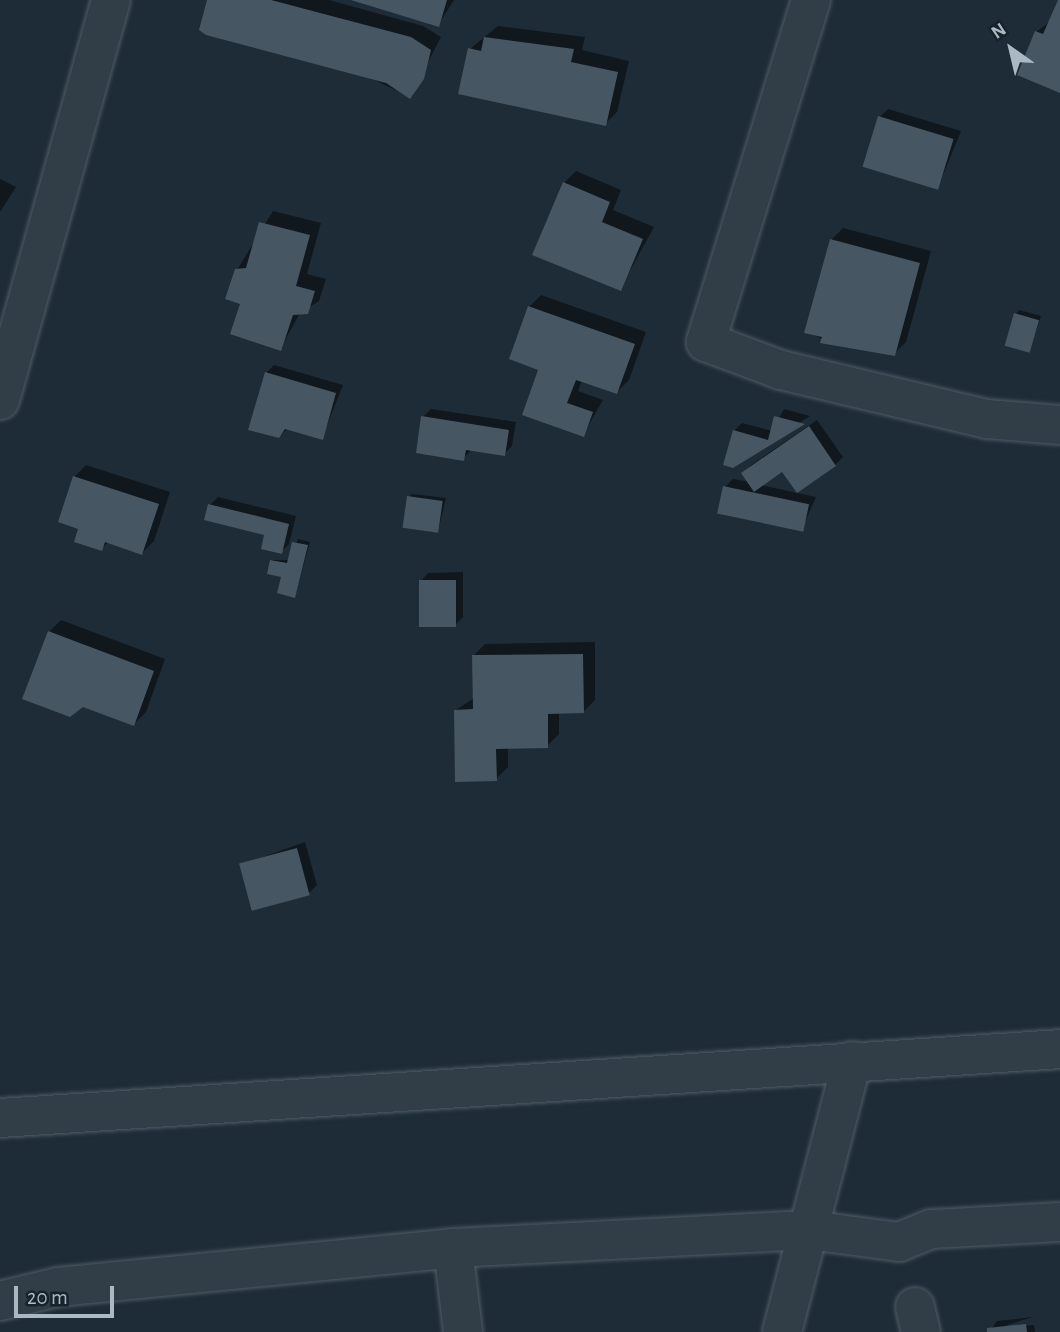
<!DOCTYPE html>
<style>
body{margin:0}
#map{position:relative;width:1060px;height:1332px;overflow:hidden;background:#1e2c37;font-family:"Alegreya Sans",sans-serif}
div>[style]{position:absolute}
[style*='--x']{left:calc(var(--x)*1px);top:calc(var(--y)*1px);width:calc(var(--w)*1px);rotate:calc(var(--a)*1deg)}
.shadow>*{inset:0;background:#0007}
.building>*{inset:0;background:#465763;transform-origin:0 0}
.roads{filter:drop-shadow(0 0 2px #4f5c66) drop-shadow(0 0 2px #4f5c66)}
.minor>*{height:38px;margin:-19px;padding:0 19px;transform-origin:19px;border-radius:19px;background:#323e47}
span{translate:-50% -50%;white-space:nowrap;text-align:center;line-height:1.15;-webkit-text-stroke:5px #17232b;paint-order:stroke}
.north{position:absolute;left:976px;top:14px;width:70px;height:70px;-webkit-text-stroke:5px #17232b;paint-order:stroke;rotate:326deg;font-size:19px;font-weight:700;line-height:28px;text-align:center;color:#abb9c5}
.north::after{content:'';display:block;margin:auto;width:24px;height:32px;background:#abb9c5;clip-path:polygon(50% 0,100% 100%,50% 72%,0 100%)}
.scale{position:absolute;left:14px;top:1286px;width:100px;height:32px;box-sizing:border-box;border:4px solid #abb9c5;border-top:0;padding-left:9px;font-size:21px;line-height:24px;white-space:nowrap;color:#abb9c5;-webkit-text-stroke:5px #17232b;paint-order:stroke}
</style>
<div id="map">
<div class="shadow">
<i style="clip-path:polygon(208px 0,329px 0,423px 26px,441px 37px,410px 97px)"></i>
<i style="clip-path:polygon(354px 0,454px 0,438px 25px)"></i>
<i style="clip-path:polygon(1060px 0,1060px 91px,1036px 32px,1051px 21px)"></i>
<i style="clip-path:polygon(498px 26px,585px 37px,582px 50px,629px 61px,617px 112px,605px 124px,470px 49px)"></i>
<i style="clip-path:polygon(888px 109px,961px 131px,938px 187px,880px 117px)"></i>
<i style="clip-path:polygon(576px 171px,621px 190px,613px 210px,654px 227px,620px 289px,564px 183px)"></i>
<i style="clip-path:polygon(0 179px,16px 187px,0 212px)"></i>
<i style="clip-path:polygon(273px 211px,321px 223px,307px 274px,326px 279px,319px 301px,300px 313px,280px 349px,243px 303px,237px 270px)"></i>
<i style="clip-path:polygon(843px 228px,931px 251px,906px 342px,894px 354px,841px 346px,806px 332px,831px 240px)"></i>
<i style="clip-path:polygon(541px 295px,646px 332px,629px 380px,617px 392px,582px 380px,578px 391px,603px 400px,583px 435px,540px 369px,529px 307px)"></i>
<i style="clip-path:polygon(1019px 310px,1041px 316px,1029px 351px,1016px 314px)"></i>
<i style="clip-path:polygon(274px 365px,343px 385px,322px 438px,288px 428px,279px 437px,266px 373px)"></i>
<i style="clip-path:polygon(431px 409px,516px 422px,512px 446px,504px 454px,472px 449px,463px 459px,423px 417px)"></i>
<i style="clip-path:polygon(784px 409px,810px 416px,733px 466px,734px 431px,742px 423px,772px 431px)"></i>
<i style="clip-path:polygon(817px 420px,843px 457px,835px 465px,783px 470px,761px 485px,816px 497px,802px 529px,725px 487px,733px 479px,750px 482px,744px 473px,751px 465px)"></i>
<i style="clip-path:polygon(86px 465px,170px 492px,154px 541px,142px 553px,109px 541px,101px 549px,80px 527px,74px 477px)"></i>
<i style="clip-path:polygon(412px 494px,446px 498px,438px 532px,409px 497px)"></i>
<i style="clip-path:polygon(218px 497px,296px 516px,289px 544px,281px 552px,266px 533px,210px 505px)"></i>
<i style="clip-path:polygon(298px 539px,310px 542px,295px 596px,272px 560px,290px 560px)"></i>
<i style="clip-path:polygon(463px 572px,463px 617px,455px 625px,421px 581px,428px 573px)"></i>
<i style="clip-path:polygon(61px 620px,165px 659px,146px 712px,134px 724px,49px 632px)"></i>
<i style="clip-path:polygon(595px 642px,595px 700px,583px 712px,559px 712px,559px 734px,547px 746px,508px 747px,508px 767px,496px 779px,456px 710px,474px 698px,473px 656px,485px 644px)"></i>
<i style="clip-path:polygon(305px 842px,317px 885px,309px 893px,241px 865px)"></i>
<i style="clip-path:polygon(1033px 1317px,995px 1329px,1034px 1325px,1035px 1332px,989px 1332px,997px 1321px)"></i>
</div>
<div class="building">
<i style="clip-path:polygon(207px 0,271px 0,411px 37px,431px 50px,424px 79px,410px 99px,386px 83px,206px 35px,199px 30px)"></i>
<i style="clip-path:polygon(351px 0,447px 0,439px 27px)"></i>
<i style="clip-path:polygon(1058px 0,1060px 0,1060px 93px,1017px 75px,1035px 31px,1043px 34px)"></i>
<i style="clip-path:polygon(484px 37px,574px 49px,571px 62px,618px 72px,606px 126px,458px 94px,468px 48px,481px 51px)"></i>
<i style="left:878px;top:116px;width:79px;height:53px;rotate:17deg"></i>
<i style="clip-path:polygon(563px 182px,610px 202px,602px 222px,643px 239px,621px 291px,532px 255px)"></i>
<i style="clip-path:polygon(259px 222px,310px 235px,296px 286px,315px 291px,308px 314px,293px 315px,281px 351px,230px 334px,240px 304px,225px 299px,235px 269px,246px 268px)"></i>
<i style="clip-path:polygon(830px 239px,920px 263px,895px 356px,820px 343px,822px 337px,804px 333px)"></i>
<i style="clip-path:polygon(528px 306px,635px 344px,617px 394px,576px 380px,567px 403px,593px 412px,584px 437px,522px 415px,538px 370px,509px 359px)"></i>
<i style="left:1014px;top:313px;width:26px;height:34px;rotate:16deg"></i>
<i style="clip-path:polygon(265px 372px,336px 393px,323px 440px,285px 429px,279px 438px,248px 430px)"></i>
<i style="clip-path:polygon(421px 416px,509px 430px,505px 456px,466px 450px,464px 461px,416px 453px)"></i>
<i style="clip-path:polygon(774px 416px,805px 424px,733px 468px,723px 465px,733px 430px,768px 440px)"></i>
<i style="clip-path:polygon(809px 426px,836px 466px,797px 493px,782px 472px,754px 492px,741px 473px)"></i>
<i style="clip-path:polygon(73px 476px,159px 504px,142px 555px,105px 542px,102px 551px,74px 542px,78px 529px,58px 522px)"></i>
<i style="left:723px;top:486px;width:88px;height:28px;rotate:12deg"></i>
<i style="left:407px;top:496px;width:36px;height:32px;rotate:8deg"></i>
<i style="clip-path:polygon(208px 504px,289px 524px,282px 554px,261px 549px,264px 535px,204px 520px)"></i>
<i style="clip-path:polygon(292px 542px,308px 545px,295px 598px,277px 593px,281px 577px,267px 574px,270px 560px,287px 563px)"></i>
<i style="left:419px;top:580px;width:37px;height:47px"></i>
<i style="clip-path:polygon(48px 631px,154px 671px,134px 726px,83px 707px,70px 717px,22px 699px)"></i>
<i style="clip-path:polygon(583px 654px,584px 713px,548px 714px,548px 748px,496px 749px,497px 781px,455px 782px,454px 710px,473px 709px,472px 655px)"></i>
<i style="left:297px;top:848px;width:49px;height:60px;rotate:75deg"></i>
<i style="clip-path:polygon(1026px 1324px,1027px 1332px,987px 1332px,987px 1328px)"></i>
</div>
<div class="roads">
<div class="minor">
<i style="--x:811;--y:0;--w:358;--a:107.1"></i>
<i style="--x:706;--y:342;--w:80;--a:20.5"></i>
<i style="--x:781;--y:370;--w:212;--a:13.4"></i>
<i style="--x:987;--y:419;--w:73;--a:4.7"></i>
<i style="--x:0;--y:400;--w:415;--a:-74.5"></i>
<i style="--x:0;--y:1118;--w:1062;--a:-3.72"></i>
<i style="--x:453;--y:1248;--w:85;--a:83.2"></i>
<i style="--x:0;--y:1301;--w:60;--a:-13.6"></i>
<i style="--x:58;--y:1287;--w:397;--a:-5.6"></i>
<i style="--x:453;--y:1248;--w:356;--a:-2.9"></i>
<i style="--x:809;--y:1230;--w:91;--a:7.6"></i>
<i style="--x:899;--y:1242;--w:35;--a:-22"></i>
<i style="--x:932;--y:1229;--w:128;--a:-3.1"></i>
<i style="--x:915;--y:1307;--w:26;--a:77"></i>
<i style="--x:782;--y:1332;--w:280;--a:-75.5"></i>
</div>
</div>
<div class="north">N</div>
<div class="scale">20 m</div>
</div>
